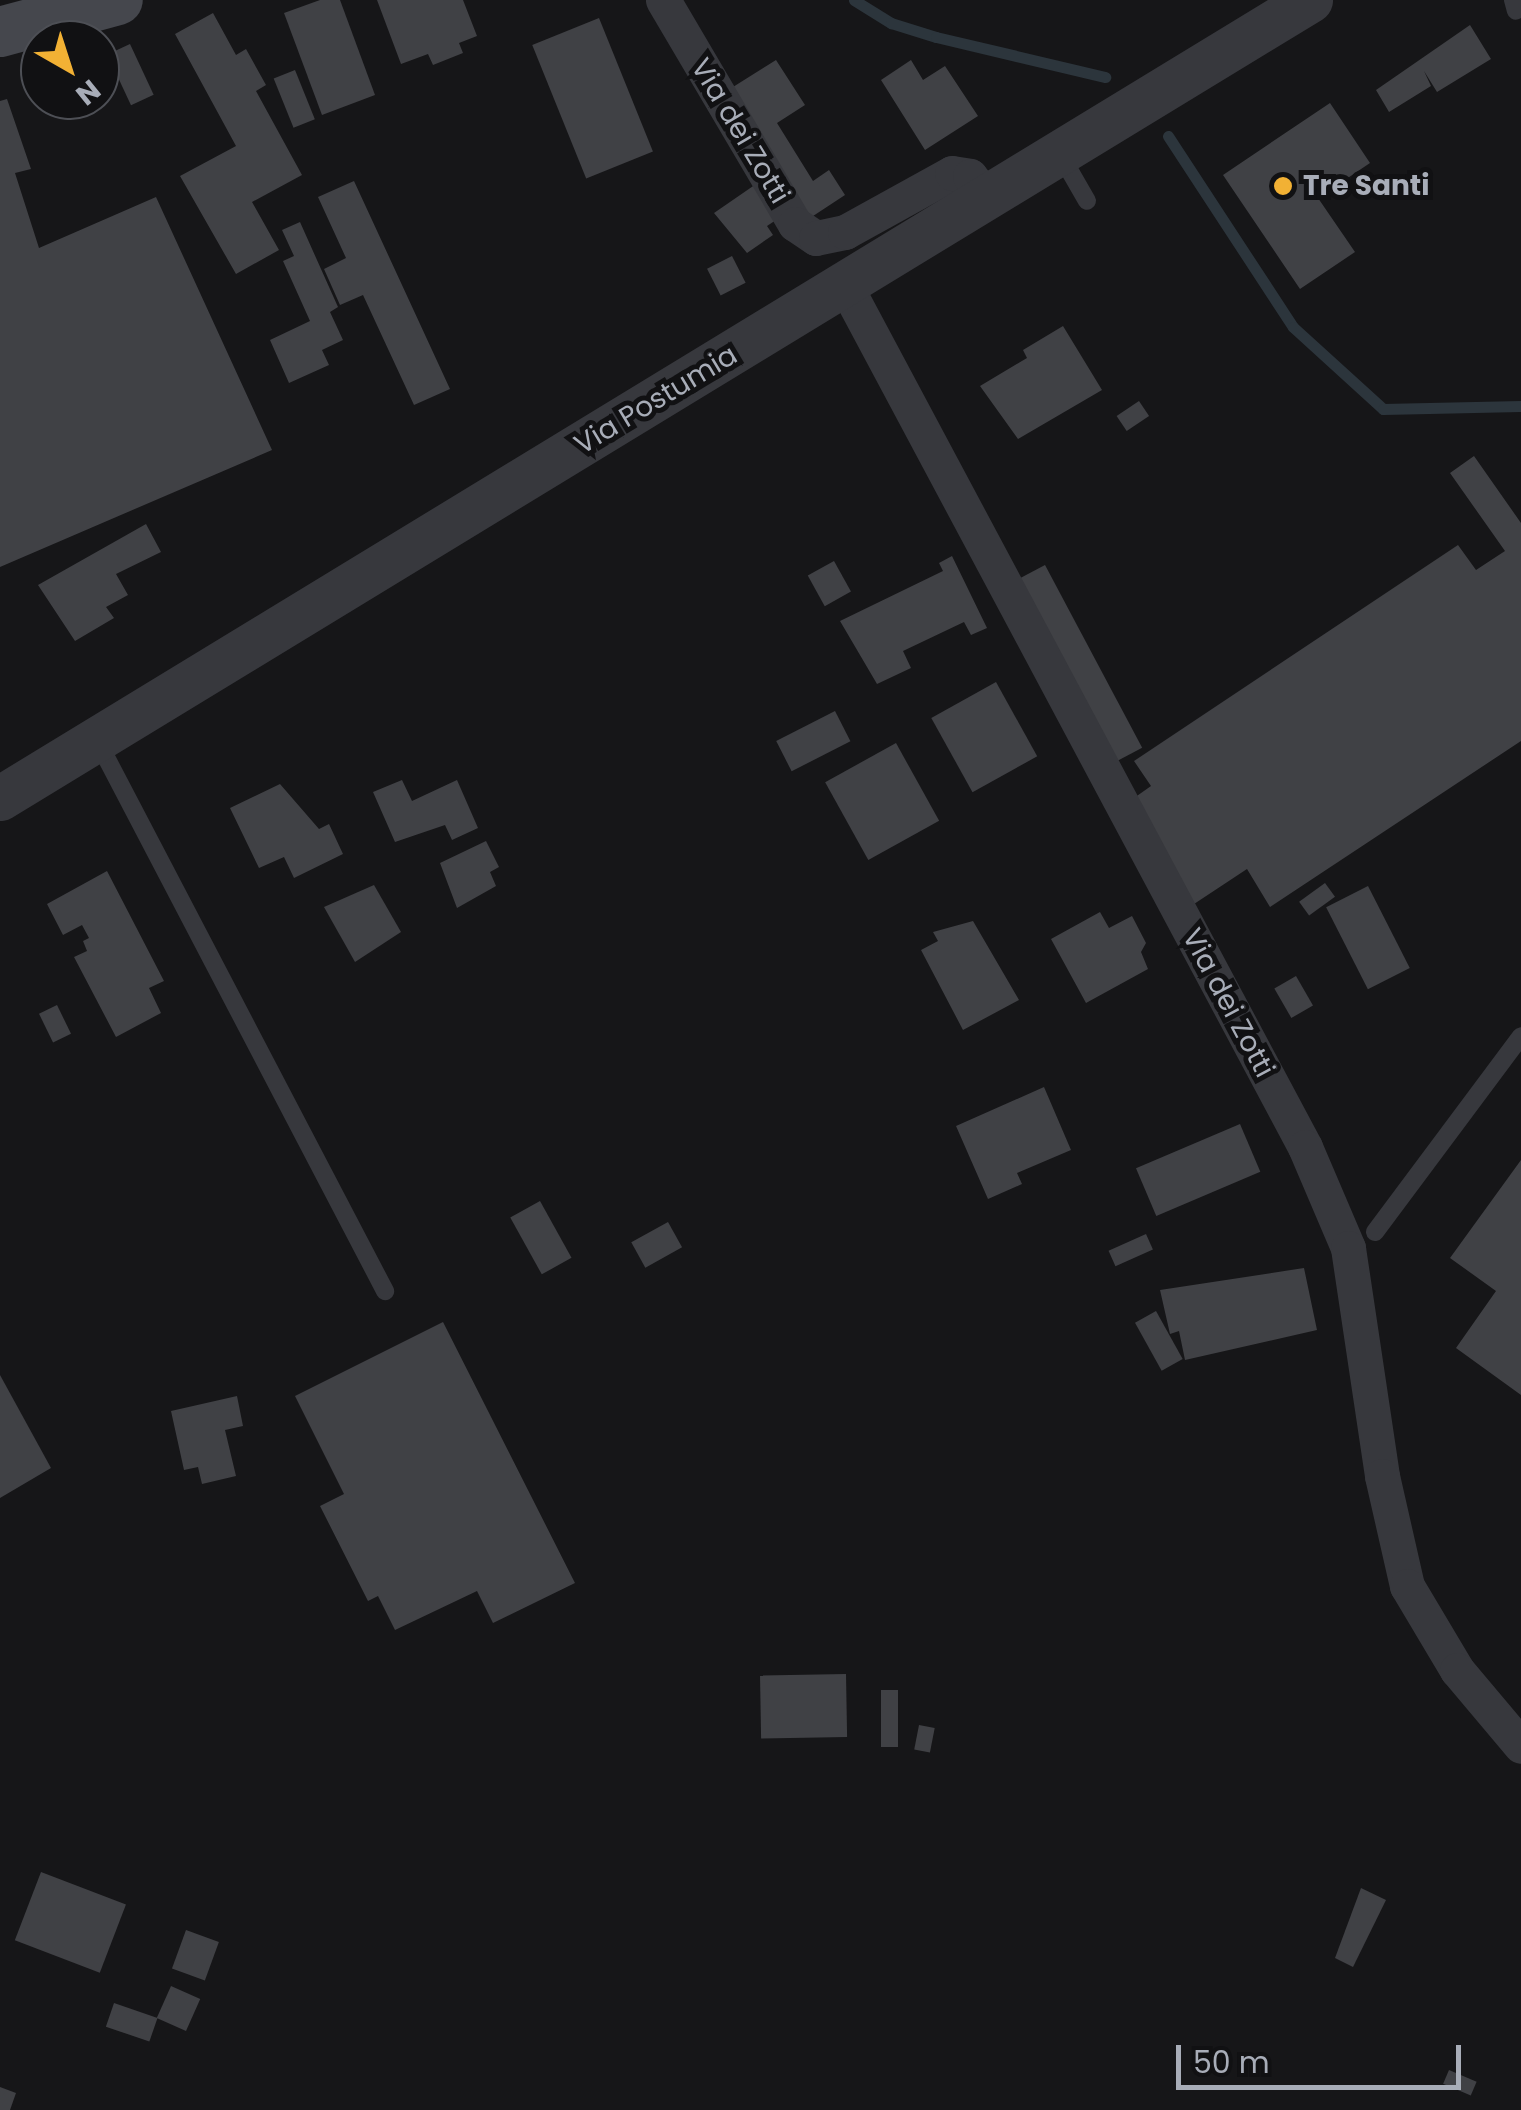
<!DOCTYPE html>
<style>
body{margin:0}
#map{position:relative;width:1521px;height:2110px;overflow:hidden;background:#161618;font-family:Poppins,sans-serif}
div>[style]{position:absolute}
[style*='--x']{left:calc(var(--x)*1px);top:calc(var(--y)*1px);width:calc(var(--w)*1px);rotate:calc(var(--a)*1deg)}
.stream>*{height:11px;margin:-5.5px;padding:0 5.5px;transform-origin:5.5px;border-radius:5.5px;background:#2c353c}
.building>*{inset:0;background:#404145;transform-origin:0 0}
.service>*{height:18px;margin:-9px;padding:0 9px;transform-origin:9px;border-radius:9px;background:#37383d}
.minor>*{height:35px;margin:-17.5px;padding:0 17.5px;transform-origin:17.5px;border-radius:17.5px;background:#37383d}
.tertiary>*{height:45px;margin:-22.5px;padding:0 22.5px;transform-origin:22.5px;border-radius:22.5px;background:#37383d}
.secondary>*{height:50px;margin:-25px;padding:0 25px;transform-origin:25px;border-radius:25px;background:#45474d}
.dots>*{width:28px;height:28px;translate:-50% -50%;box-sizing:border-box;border:5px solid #111113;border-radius:50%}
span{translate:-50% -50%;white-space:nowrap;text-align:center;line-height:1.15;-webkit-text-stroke:10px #111113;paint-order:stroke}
.street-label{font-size:28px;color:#a8adb8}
.poi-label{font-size:28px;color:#a8adb8;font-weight:700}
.left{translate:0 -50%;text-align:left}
.north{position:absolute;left:20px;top:20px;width:100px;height:100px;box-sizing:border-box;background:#111113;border:2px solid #4d4f55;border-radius:50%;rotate:141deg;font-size:28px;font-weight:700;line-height:40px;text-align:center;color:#a8adb8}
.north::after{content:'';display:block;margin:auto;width:35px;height:45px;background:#f2b134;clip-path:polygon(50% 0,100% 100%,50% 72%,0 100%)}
.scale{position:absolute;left:1176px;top:2045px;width:285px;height:45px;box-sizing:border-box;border:5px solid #a8adb8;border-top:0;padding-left:12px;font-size:30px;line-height:35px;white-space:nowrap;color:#a8adb8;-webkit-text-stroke:8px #111113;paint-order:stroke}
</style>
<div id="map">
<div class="stream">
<i style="--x:854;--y:0;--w:44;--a:31.9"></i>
<i style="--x:891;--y:23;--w:47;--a:17.3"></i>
<i style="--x:936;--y:37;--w:174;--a:13.3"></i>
<i style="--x:1168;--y:136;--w:228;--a:56.8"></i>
<i style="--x:1293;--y:327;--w:122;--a:42.3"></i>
<i style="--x:1383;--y:409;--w:138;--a:-1.2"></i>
</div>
<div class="building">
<i style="clip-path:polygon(320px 0,340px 0,375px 95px,322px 115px,284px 13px)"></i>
<i style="clip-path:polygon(377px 0,463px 0,477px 36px,459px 43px,463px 53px,433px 65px,428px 54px,401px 64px)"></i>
<i style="clip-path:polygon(213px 13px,236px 55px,246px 49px,266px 85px,256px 91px,302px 175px,252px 202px,279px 250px,236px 274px,180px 176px,236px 146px,175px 34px)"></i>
<i style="left:599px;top:18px;width:144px;height:72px;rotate:68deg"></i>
<i style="clip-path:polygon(1470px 25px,1491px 59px,1437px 92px,1424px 71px,1431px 86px,1389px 112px,1376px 90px)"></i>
<i style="left:130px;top:44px;width:56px;height:25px;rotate:65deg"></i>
<i style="clip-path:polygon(776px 60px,805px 105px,777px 123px,813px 181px,829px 170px,845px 195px,807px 220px,725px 92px)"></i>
<i style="clip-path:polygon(911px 60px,923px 80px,945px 66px,978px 116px,925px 150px,881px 80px)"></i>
<i style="left:295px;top:70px;width:53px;height:23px;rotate:68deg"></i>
<i style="clip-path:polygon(7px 99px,31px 169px,15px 173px,39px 248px,156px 197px,272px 450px,0 567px,0 101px)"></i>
<i style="clip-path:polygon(1330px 103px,1370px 163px,1318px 198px,1355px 252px,1300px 289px,1223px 175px)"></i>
<i style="clip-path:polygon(354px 181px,450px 389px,414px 405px,363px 295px,340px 305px,324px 269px,346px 258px,318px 197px)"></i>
<i style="clip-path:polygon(759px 182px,782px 216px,767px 226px,773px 235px,747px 253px,714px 213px)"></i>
<i style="clip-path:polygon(300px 222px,338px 307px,330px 312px,343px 340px,322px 350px,329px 365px,289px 383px,270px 340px,310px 321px,283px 261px,294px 256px,282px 230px)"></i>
<i style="left:732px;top:256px;width:30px;height:28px;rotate:63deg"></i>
<i style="clip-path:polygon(1063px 326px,1102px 390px,1018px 439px,980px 386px,1027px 358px,1023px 350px)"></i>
<i style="left:1139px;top:401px;width:18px;height:27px;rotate:56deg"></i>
<i style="clip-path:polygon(1474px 456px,1521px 523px,1521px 741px,1270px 907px,1247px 869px,1191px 906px,1134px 798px,1151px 786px,1134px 761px,1458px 545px,1476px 570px,1505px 551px,1450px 473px)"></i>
<i style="clip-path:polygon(146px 524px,161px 552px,116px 574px,128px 595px,106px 607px,114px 618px,75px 641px,38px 585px)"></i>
<i style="clip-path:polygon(952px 556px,987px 628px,971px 635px,964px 622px,903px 651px,911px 668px,877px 684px,840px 621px,943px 571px,939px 563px)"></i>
<i style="left:834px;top:561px;width:35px;height:30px;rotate:61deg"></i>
<i style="left:1045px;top:565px;width:207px;height:30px;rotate:62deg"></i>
<i style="left:996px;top:682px;width:85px;height:74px;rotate:61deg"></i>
<i style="left:835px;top:711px;width:34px;height:66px;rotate:63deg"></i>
<i style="left:896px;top:743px;width:89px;height:81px;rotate:61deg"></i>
<i style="clip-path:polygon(402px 780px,412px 801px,457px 780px,478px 828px,452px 840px,445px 825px,395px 842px,373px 792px)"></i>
<i style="clip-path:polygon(280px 784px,319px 829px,329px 824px,343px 854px,294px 878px,284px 857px,259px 868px,230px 808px)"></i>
<i style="clip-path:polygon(486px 841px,499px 867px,490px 872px,496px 886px,457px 908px,440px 863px)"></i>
<i style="clip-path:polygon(107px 871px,164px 981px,149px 988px,161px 1013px,116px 1037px,74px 957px,87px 951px,83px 941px,89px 938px,82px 925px,63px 935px,47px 904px)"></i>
<i style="left:1325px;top:883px;width:17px;height:32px;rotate:54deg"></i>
<i style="clip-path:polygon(374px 885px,401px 932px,355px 962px,324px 907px)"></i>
<i style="left:1368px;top:886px;width:92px;height:47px;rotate:63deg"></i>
<i style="clip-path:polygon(1100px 912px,1109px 928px,1132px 916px,1146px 943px,1141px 952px,1148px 969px,1086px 1003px,1051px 939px)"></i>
<i style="clip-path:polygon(973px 921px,1019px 1000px,963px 1030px,921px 950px,938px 941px,933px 932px)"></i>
<i style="left:1296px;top:976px;width:34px;height:25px;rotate:60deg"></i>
<i style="left:57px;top:1005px;width:32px;height:20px;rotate:64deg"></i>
<i style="clip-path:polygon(1044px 1087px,1071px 1150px,1017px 1173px,1022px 1184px,988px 1199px,956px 1126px)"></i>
<i style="left:1240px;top:1124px;width:52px;height:113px;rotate:67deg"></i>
<i style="clip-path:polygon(1521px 1160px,1521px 1395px,1456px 1348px,1496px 1291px,1450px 1258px)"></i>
<i style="left:540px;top:1201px;width:65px;height:34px;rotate:61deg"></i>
<i style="left:668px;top:1222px;width:29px;height:42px;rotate:61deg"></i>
<i style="left:1146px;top:1234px;width:17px;height:41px;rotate:66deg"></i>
<i style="clip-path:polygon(1304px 1268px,1317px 1330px,1185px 1360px,1179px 1331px,1170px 1334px,1160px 1290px)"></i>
<i style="left:1156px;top:1311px;width:55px;height:24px;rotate:61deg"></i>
<i style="clip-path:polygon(443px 1322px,575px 1583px,493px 1623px,477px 1591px,395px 1630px,378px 1596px,368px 1601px,320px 1506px,344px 1494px,295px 1396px)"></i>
<i style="clip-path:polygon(0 1375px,51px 1468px,0 1498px)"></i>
<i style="clip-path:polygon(237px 1396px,243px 1426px,225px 1430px,236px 1476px,202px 1484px,198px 1467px,184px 1470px,171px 1411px)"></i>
<i style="left:846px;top:1674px;width:63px;height:86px;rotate:89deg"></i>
<i style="left:881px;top:1690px;width:17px;height:57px"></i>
<i style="left:919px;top:1725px;width:16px;height:25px;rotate:11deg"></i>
<i style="left:41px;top:1872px;width:91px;height:73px;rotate:21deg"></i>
<i style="clip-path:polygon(1361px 1888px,1386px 1900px,1353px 1967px,1335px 1958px)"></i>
<i style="left:186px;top:1930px;width:35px;height:41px;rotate:20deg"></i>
<i style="left:171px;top:1986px;width:32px;height:35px;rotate:24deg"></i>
<i style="left:114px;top:2003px;width:46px;height:25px;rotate:19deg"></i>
<i style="left:1449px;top:2070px;width:30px;height:15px;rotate:23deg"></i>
<i style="clip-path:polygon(0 2087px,16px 2093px,10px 2110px,0 2110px)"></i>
</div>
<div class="service">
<i style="--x:1513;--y:0;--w:11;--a:75"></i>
<i style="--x:1060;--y:154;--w:54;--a:60.1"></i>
<i style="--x:97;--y:740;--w:622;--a:62.4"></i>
<i style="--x:1375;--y:1232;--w:244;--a:-53.3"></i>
</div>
<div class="minor">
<i style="--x:663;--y:0;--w:260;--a:59.5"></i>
<i style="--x:795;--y:224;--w:25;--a:34"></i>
<i style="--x:816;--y:238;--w:30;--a:-12"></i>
<i style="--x:845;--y:232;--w:122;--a:-28.9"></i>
<i style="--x:952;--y:173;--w:18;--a:9"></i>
<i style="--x:970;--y:176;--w:28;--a:52"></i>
<i style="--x:845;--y:285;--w:977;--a:61.91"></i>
<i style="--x:1305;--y:1147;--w:110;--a:66.9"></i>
<i style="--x:1348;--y:1248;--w:231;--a:81.5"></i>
<i style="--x:1382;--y:1476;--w:113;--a:77.2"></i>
<i style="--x:1407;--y:1586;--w:98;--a:59.2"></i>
<i style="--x:1457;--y:1670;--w:99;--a:49.9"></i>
</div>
<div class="tertiary">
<i style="--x:0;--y:798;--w:1534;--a:-31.35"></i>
</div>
<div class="secondary">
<i style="--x:0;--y:32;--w:122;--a:-15.2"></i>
</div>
<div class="dots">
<i style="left:1283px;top:186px;background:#f2b134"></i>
</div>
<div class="street-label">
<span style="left:740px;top:131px;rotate:59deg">Via dei Zotti</span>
<span style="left:656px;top:400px;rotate:-31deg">Via Postumia</span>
<span style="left:1228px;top:1003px;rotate:62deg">Via dei Zotti</span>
</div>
<div class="poi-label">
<span class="left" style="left:1303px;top:186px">Tre Santi</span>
</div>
<div class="north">N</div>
<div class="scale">50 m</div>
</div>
